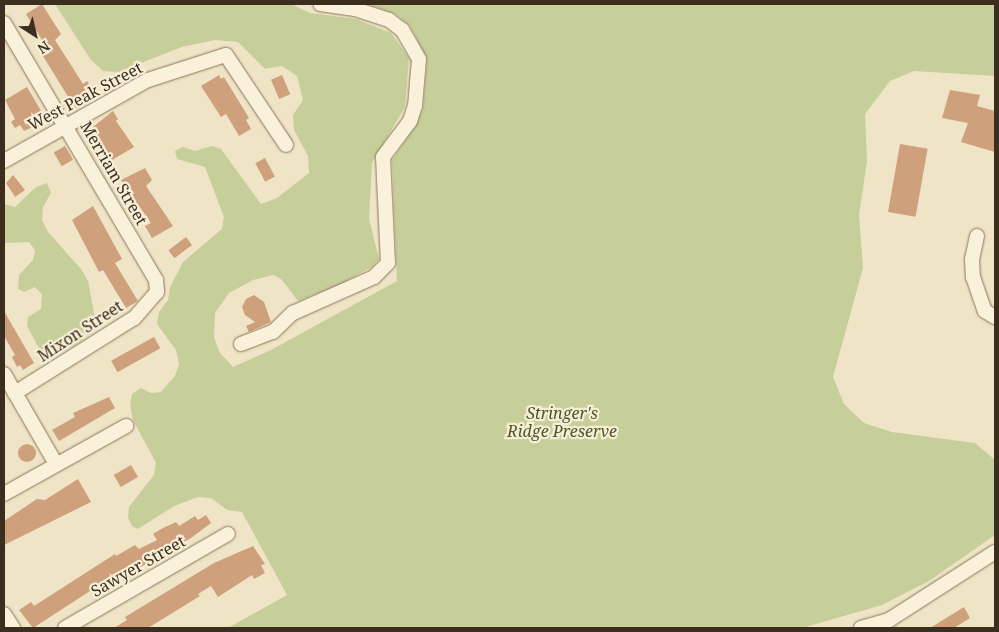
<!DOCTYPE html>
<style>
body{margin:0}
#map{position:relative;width:999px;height:632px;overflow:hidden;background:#efe4c6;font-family:"Noto Serif",serif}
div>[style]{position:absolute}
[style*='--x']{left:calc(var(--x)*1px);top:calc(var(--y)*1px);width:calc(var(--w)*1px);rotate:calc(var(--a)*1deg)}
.green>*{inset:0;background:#c6ce9a}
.building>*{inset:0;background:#cea07c;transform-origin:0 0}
.round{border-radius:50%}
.roads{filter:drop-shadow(0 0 1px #8b765b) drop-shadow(0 0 1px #8b765b)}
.minor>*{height:14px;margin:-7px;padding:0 7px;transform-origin:7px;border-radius:7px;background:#f9f1da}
span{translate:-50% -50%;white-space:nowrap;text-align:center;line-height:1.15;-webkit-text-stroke:4.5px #f6eed6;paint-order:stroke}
.street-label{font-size:16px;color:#3b2e1f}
.park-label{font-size:16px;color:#4a5826;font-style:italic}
.frame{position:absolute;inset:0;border:5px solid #3b2e1f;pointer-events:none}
.north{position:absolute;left:10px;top:10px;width:50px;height:50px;-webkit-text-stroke:4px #f6eed6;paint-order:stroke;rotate:145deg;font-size:14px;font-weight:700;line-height:20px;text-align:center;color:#3b2e1f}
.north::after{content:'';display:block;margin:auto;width:18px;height:22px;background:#3b2e1f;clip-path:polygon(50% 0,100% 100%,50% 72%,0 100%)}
</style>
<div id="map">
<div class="green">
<i style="clip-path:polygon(55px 4px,291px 4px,310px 13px,356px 19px,391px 33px,409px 58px,405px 107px,372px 163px,369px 219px,379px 259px,373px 266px,339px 285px,298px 301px,282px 280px,274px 275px,253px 280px,229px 293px,215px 313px,214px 338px,220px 353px,233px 367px,271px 350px,397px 281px,392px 160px,415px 127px,423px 108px,427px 59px,410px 26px,396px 14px,367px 4px,995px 4px,995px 76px,914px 71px,890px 81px,865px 114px,867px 161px,859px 215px,863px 268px,833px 377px,844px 404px,864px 423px,892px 432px,975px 443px,995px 460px,995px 535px,929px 581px,882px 605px,802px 628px,228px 628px,287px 595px,242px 512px,227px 510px,211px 498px,198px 497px,174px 506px,138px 529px,132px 526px,128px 518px,129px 507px,154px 475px,156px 463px,133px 420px,130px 405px,132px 394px,141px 388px,151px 393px,161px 392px,175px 376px,179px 364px,176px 350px,157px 324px,159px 312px,168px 300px,170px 287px,183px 262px,222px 229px,224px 217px,205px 167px,177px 159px,175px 151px,183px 147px,195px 151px,212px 146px,221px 149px,261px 204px,277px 198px,309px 173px,308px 156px,294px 130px,293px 115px,303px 100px,297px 76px,282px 66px,265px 69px,238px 42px,215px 40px,182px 47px,118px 72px,103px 71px,91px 60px)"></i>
<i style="clip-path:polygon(47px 183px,51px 193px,43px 207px,42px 220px,48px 232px,81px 269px,88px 281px,95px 318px,86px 329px,83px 340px,49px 360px,43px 356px,27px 326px,28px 317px,41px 309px,42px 294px,35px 287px,24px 292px,18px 289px,19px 275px,33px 260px,35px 250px,29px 242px,4px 243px,4px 204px,15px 207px,36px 187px)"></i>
</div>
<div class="building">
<i style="clip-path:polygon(42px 4px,61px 34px,55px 40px,83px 84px,87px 81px,95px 94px,75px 108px,43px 56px,50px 53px,26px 14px)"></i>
<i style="clip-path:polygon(219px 75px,221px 79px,224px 77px,249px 118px,246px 120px,251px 129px,239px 136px,226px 114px,221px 117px,201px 86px)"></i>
<i style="left:282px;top:75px;width:21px;height:12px;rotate:67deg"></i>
<i style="clip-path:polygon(27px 87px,47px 121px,24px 131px,20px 125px,15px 128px,11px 122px,15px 119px,5px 100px)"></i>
<i style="clip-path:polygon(950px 90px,980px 95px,977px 106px,995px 111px,995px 152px,961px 142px,968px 123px,942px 118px)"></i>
<i style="clip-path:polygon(113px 111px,118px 119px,116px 121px,134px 147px,112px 160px,93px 127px)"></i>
<i style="left:900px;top:144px;width:28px;height:69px;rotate:10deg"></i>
<i style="left:65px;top:146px;width:16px;height:13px;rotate:60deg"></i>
<i style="left:265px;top:158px;width:21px;height:11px;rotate:62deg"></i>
<i style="clip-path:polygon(145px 168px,152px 180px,146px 186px,173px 226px,152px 238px,145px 226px,151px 223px,121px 180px)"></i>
<i style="clip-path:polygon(13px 175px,25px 190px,15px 197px,6px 183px)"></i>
<i style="clip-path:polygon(93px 206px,122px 259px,115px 263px,138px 301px,126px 308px,103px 270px,99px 272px,72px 220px)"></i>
<i style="left:186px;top:237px;width:10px;height:22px;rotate:53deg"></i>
<i style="clip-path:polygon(254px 295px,264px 302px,271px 322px,249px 332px,246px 326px,255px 322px,245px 315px,242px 307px,246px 299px)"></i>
<i style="clip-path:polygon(4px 311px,34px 363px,23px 370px,20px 365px,17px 367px,12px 357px,15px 355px,4px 336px)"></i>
<i style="left:154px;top:337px;width:13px;height:49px;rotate:61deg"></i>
<i style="clip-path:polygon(109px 397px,115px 408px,59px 441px,52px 430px,75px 417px,73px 413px)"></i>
<i class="round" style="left:18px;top:444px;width:18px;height:18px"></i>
<i style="left:131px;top:465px;width:14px;height:20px;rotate:60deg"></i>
<i style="clip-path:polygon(78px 479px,91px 502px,4px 545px,4px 521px,37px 499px,45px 500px)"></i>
<i style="clip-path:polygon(206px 515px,211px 523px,191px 538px,125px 576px,123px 573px,106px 584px,104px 582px,33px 628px,19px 610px,31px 602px,34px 606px,115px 554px,116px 556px,135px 545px,139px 549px,157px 540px,153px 534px,161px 529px,176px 522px,179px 526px,195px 516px,198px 520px)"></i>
<i style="clip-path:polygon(253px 546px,265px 564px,261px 565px,265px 573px,254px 579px,252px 575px,218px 597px,211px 586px,198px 594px,200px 596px,148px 628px,114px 628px,127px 620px,125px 617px,214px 563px)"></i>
<i style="clip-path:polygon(964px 607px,970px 618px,954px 628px,930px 628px)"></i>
</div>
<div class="roads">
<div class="minor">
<i style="--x:4;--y:23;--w:299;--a:59.4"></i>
<i style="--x:156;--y:280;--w:12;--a:85"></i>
<i style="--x:157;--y:292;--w:35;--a:131"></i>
<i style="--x:134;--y:318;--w:141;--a:147.8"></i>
<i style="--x:4;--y:161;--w:165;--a:-29.4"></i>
<i style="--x:148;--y:80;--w:82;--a:-17.8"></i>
<i style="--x:226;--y:55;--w:108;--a:56.3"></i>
<i style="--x:977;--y:236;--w:24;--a:102"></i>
<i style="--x:972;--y:259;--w:18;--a:87"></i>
<i style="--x:973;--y:277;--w:36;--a:71"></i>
<i style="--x:985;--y:311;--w:12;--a:31"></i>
<i style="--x:241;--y:344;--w:34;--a:-21"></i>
<i style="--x:273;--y:332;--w:28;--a:-44"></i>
<i style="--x:293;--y:313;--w:89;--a:-24"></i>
<i style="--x:374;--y:277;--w:20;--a:-45"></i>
<i style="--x:388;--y:263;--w:106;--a:-92.7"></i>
<i style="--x:383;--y:157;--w:45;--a:-53.1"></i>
<i style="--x:410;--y:121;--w:16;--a:-72"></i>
<i style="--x:415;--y:106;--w:47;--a:-85.1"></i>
<i style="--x:419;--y:59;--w:34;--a:-120"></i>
<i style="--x:402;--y:30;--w:16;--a:-142"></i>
<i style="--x:389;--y:20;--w:36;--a:-162"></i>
<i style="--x:355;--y:9;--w:35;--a:-172"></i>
<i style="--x:4;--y:374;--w:104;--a:60"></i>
<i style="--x:4;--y:494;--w:140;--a:-29.1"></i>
<i style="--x:4;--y:614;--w:17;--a:57"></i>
<i style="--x:65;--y:628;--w:188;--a:-30"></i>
<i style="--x:861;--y:628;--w:29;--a:-16"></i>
<i style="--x:889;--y:620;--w:126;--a:-32.7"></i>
</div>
</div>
<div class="street-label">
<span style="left:85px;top:96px;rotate:-28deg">West Peak Street</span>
<span style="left:114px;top:173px;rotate:60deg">Merriam Street</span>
<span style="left:80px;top:331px;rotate:-33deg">Mixon Street</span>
<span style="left:138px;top:566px;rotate:-30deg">Sawyer Street</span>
</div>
<div class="park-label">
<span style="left:562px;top:422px">Stringer's<br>Ridge Preserve</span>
</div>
<div class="frame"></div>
<div class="north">N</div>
</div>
